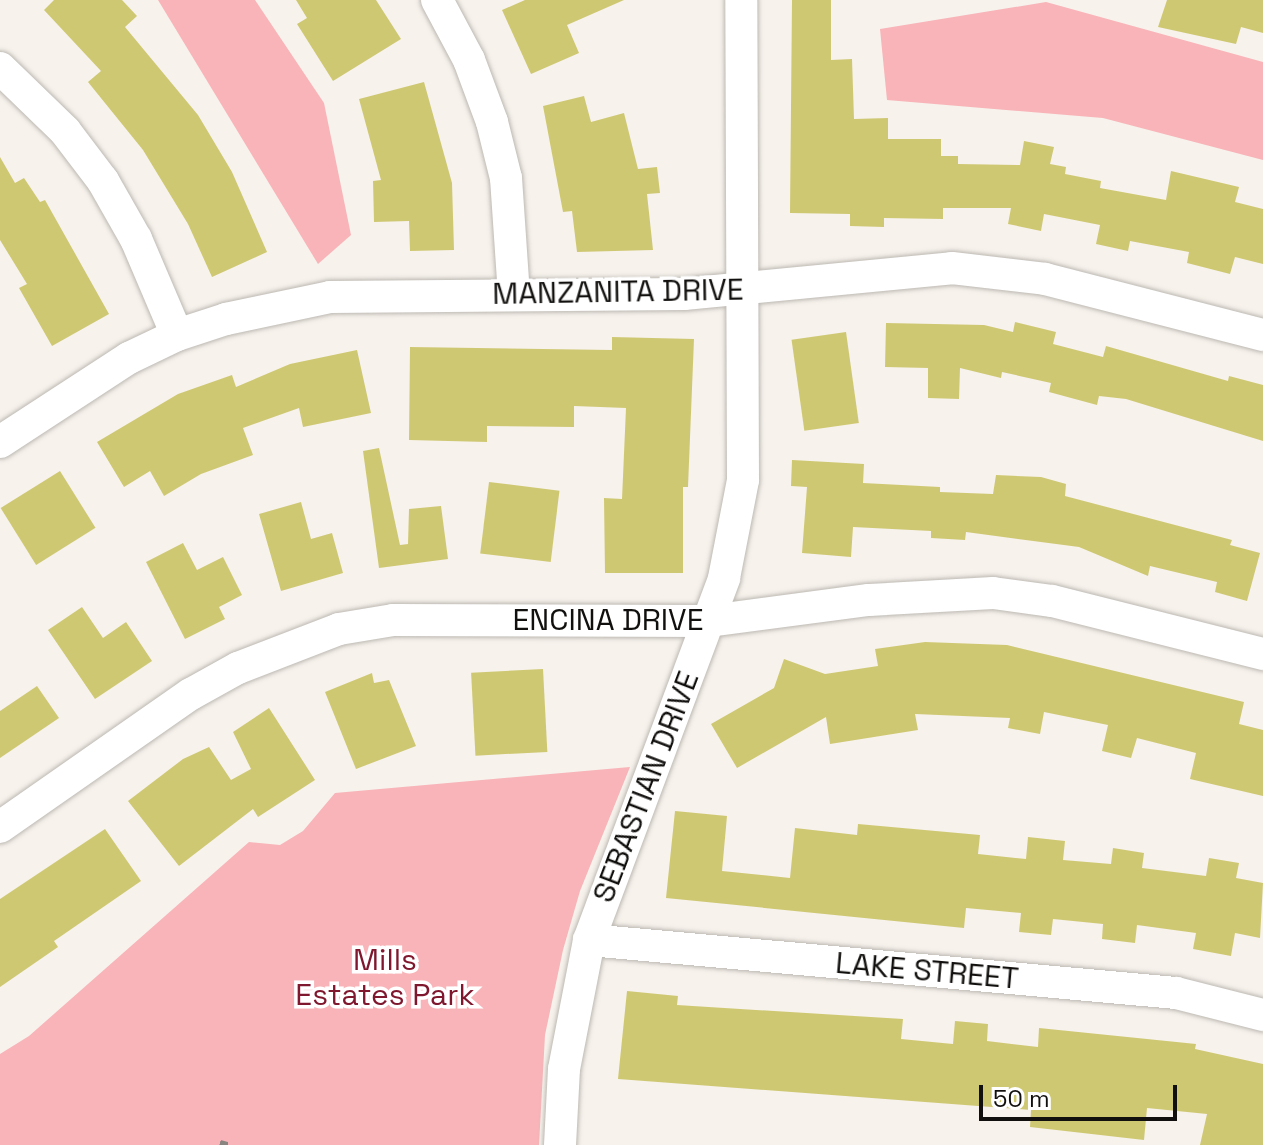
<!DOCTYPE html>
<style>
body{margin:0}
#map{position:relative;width:1263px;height:1145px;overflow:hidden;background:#f7f2ec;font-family:"Space Grotesk",sans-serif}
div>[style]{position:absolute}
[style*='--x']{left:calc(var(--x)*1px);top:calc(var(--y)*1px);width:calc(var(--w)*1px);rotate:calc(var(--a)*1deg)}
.green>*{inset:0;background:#f8b4b8}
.building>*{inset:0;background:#cfc873;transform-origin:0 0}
.path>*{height:5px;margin-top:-2.5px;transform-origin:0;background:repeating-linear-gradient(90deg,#888580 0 8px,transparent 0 12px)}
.roads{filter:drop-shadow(0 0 2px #bcb8b2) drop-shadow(0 0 2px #bcb8b2)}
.street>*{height:32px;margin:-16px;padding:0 16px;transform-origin:16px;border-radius:16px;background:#fff}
span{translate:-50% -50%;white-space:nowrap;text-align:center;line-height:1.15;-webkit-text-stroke:7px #fff;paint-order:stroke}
.street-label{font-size:30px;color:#12100e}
.park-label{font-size:30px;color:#7f182e}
.scale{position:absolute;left:979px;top:1085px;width:198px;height:36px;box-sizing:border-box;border:4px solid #12100e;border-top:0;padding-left:10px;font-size:24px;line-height:28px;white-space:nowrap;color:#12100e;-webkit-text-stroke:6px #fff;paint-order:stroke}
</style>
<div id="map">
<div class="green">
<i style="clip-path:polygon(158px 0,255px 0,324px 103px,351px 235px,318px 264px)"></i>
<i style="clip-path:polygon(1046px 2px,1263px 62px,1263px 160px,1103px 118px,887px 100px,880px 29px)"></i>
<i style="clip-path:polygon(630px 767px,580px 891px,563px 950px,545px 1035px,539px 1145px,0 1145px,0 1054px,29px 1036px,249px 842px,280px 845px,303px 831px,335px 793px)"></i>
</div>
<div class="building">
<i style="clip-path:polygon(54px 0,122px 0,137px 16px,125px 27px,198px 115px,232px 172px,267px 252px,212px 277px,188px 224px,143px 150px,88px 82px,101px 71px,44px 10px)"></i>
<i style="clip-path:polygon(296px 0,376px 0,401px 39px,333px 81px,297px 24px,307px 18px)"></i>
<i style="clip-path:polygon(525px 0,624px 0,567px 25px,579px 53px,531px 74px,502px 10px)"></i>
<i style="clip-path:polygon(792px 0,831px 0,831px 60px,852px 59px,854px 119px,888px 118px,888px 139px,941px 139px,941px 156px,958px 156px,958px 164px,1020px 165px,1024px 141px,1054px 147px,1050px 164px,1066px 167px,1065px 174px,1101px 181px,1100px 188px,1166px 200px,1171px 171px,1239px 187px,1235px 202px,1263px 209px,1263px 264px,1235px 257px,1230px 274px,1187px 263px,1189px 252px,1130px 241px,1128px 251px,1096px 244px,1100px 225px,1044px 214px,1041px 231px,1008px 224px,1011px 208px,943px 208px,943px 219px,884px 218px,884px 227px,850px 226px,850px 214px,790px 213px)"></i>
<i style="clip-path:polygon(1167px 0,1263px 0,1263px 33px,1241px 27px,1236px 44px,1158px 27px)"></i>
<i style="clip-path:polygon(424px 82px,452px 183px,454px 250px,410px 251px,409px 221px,374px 222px,373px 181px,381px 180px,359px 99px)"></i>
<i style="clip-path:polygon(584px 96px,591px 122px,624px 113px,638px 169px,657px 167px,660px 193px,647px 194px,653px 250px,577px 252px,572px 211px,563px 212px,543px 106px)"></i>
<i style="clip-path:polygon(0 157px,15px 183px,24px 178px,40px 202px,45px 200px,109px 314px,52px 346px,19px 288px,27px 284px,0 240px)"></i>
<i style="clip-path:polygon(1015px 322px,1056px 332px,1053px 344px,1103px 357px,1106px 346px,1228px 381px,1229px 376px,1263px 385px,1263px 441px,1126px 399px,1099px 396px,1097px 405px,1049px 392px,1051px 383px,1002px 372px,1001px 378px,960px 368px,959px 399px,928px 398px,928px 368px,885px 367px,886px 323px,984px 325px,1013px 332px)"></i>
<i style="left:846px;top:332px;width:92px;height:55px;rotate:82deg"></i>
<i style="clip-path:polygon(612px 337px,694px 339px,688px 487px,683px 487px,683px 573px,605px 573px,604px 498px,622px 499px,626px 408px,574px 406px,574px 427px,487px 426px,487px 442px,409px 440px,410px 347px,612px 350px)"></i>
<i style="clip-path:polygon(357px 350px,371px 413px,303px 427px,299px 408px,243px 428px,253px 455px,201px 474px,164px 496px,150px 471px,124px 487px,97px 442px,178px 394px,232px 375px,236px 387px,290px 364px)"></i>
<i style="clip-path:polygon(379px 448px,400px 545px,408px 544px,409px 509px,441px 506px,448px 559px,379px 568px,363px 451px)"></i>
<i style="clip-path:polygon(792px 460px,864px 464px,863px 483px,940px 487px,940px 492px,993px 494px,996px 475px,1041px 477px,1066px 484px,1065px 496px,1232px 540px,1230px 545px,1260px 553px,1247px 601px,1215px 592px,1217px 582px,1150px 566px,1148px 576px,1079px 547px,966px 532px,965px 540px,931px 538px,931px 531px,853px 527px,851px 557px,802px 553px,807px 487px,791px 486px)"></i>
<i style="left:60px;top:471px;width:67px;height:70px;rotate:58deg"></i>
<i style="left:489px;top:482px;width:71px;height:72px;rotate:7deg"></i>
<i style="clip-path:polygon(301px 502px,311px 539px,332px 533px,343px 573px,281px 591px,259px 514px)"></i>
<i style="clip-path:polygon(183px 543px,197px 570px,223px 557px,242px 595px,219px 607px,225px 619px,185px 639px,146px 562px)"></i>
<i style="clip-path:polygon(82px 607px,103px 638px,126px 622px,152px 661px,95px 699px,48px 630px)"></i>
<i style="clip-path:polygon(925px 642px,1007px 645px,1244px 702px,1239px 724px,1263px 730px,1263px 796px,1190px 779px,1196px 753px,1137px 738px,1131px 758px,1102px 751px,1108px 725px,1044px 712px,1040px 734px,1008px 728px,1010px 718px,915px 714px,918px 730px,830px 744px,826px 717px,737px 768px,711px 724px,774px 688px,784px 659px,825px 674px,878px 666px,875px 649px)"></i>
<i style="left:543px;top:669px;width:83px;height:72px;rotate:87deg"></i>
<i style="clip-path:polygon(372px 673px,374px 683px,389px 680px,416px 746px,356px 769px,325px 692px)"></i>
<i style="clip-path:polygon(37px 686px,59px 718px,0 758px,0 711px)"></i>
<i style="clip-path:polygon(269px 708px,315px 780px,258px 817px,253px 809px,179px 866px,128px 801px,183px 759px,209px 747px,231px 780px,251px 769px,233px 732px)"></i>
<i style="clip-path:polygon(675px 811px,727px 816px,722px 871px,790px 878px,795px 828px,857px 835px,858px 824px,980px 835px,978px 854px,1026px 859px,1028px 837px,1065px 841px,1063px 860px,1111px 864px,1113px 848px,1144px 853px,1142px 868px,1206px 876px,1209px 858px,1239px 863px,1236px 878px,1263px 883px,1260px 938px,1235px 933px,1231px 956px,1193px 949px,1196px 933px,1137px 925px,1135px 943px,1102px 939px,1103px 924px,1053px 919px,1051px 935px,1019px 932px,1021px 913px,966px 908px,964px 928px,666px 898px)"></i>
<i style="clip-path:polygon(105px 829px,141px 881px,54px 941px,58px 947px,0 987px,0 899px)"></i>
<i style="clip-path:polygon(627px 991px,678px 996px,677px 1005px,903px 1019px,901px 1039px,953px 1044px,955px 1021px,988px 1024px,987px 1041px,1038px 1047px,1039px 1028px,1196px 1044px,1195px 1049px,1263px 1064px,1263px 1145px,1200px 1145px,1207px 1114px,1147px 1108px,1144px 1140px,1030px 1127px,1031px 1110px,618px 1079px)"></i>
</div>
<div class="path">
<i style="--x:220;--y:1142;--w:11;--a:15"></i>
</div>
<div class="roads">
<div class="street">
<i style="--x:437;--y:0;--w:68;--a:61.9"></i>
<i style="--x:469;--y:60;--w:66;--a:69.6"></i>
<i style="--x:492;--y:122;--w:58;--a:76"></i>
<i style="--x:506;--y:178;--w:116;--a:86.1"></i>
<i style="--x:0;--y:68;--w:91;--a:44.1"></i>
<i style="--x:65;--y:131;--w:63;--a:52.8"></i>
<i style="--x:103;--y:181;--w:67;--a:60.4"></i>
<i style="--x:136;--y:239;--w:104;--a:66.9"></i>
<i style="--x:0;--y:442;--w:154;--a:-33.1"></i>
<i style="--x:129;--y:358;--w:53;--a:-25.6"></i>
<i style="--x:177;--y:335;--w:52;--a:-18.1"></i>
<i style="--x:226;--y:319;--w:106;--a:-11.9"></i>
<i style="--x:330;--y:297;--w:354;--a:-0.5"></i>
<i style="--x:684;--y:294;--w:269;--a:-5.5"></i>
<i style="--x:952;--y:268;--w:94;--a:6.7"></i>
<i style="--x:1045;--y:279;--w:225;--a:14.4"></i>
<i style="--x:0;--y:827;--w:233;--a:-34.9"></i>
<i style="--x:191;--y:694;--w:54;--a:-29"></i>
<i style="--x:238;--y:668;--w:108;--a:-21.1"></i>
<i style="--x:339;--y:629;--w:55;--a:-9.5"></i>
<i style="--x:393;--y:620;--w:316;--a:0.2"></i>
<i style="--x:709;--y:621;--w:161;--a:-7.5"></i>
<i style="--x:869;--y:600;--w:124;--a:-3.2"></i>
<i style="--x:993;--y:593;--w:60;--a:7.7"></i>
<i style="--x:1052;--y:601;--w:218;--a:14.1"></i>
<i style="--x:589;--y:940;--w:589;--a:5.16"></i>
<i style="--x:1176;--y:993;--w:90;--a:14.2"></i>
<i style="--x:560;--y:1145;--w:76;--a:-87"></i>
<i style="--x:564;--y:1069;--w:131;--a:-79"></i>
<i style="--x:589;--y:940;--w:386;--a:-69.5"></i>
<i style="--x:724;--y:578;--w:100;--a:-79"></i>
<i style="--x:743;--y:480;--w:480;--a:-90.2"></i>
</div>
</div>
<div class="street-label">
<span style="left:618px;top:292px;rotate:-1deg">MANZANITA DRIVE</span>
<span style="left:608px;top:620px">ENCINA DRIVE</span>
<span style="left:646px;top:787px;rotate:-69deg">SEBASTIAN DRIVE</span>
<span style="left:927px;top:971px;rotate:5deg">LAKE STREET</span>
</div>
<div class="park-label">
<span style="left:385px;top:977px">Mills<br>Estates Park</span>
</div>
<div class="scale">50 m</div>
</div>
